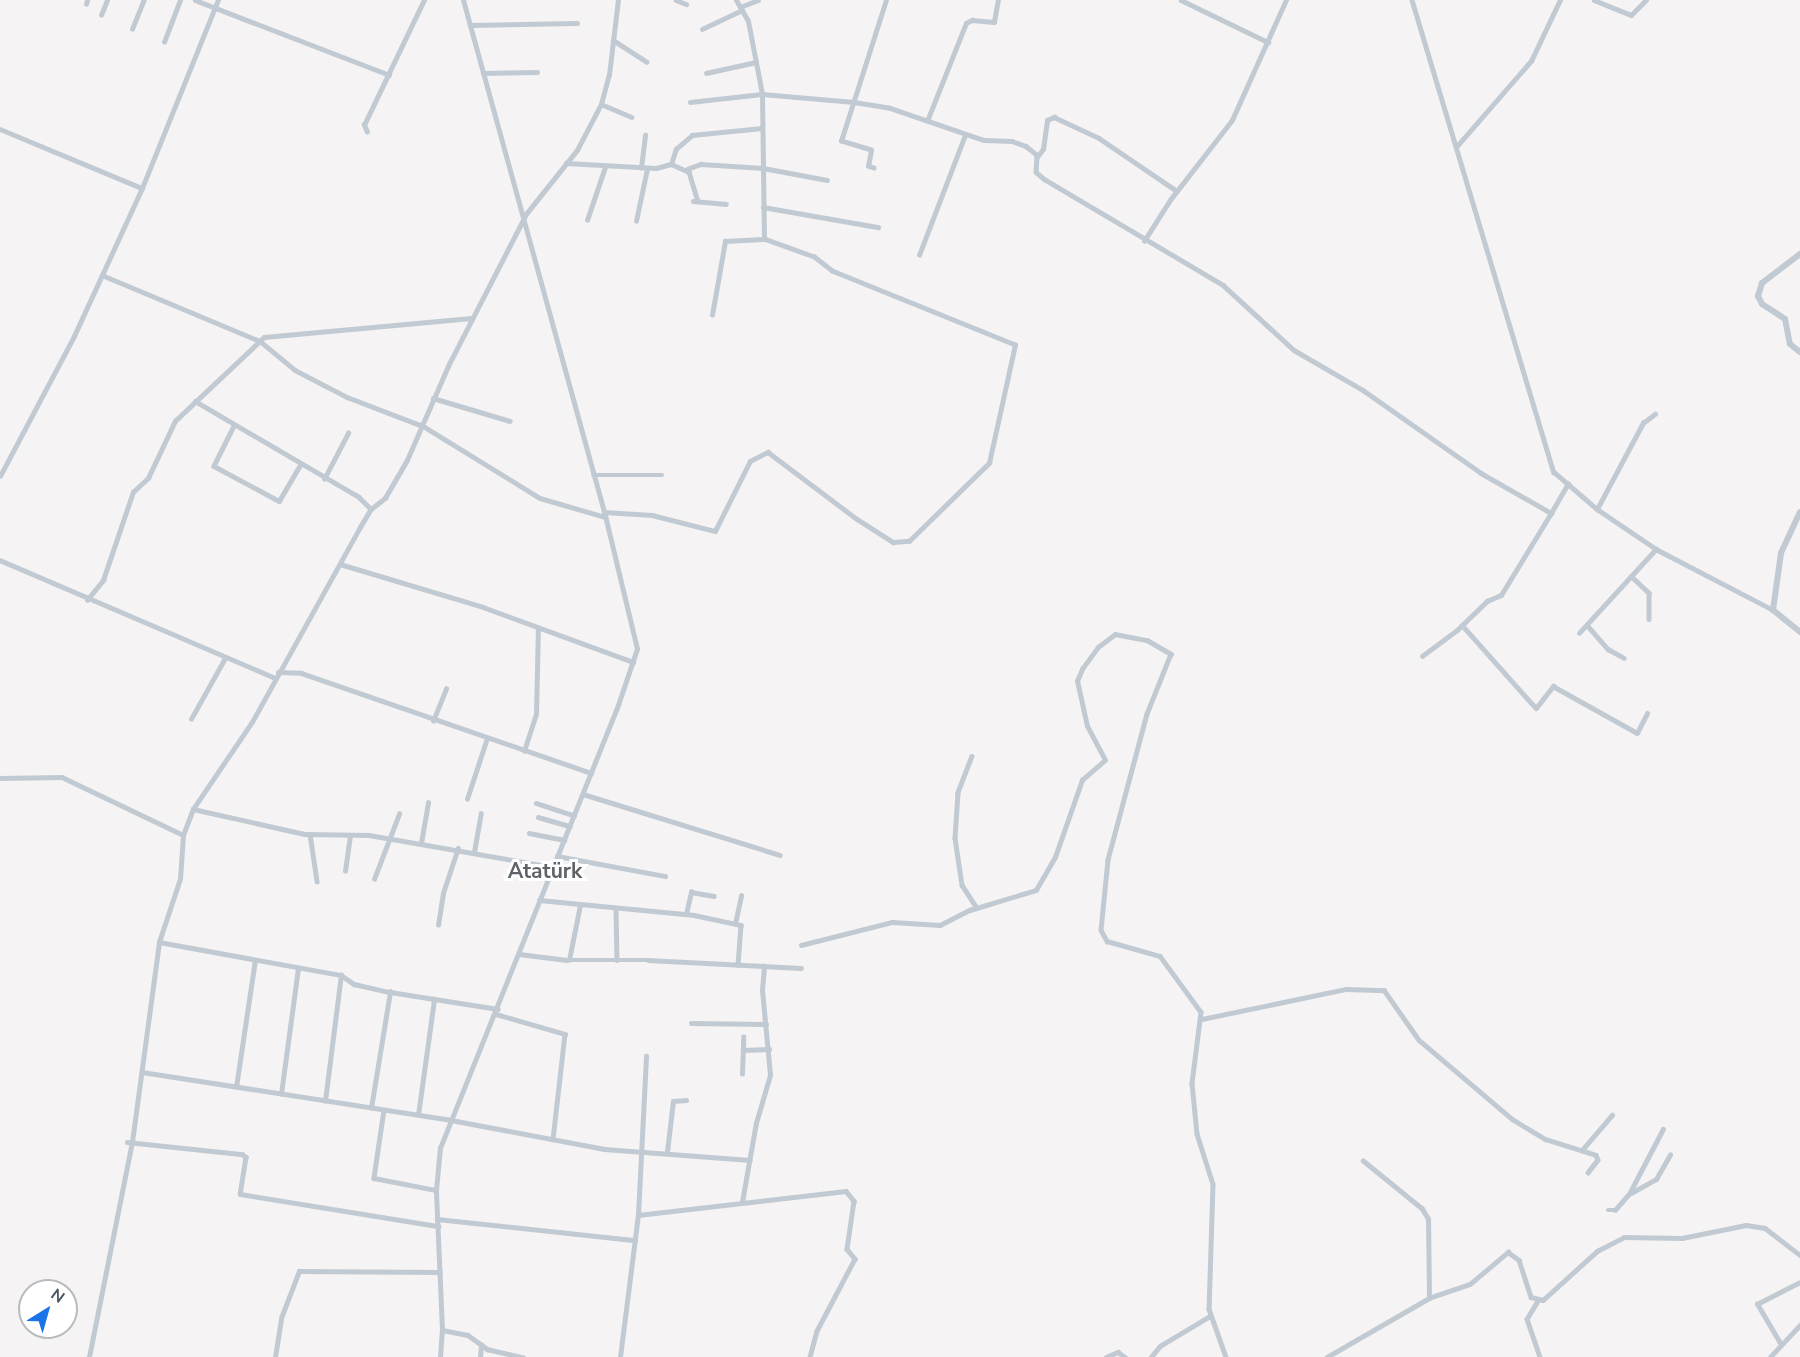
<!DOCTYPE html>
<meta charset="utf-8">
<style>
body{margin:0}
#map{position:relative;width:1800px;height:1357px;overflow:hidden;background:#f5f3f3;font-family:"Nunito Sans",sans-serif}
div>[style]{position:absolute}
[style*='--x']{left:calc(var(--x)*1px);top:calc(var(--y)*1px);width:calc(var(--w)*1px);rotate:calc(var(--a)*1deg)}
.minor>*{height:4.5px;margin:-2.25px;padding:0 2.25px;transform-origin:2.25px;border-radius:2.25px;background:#c1cad2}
.tertiary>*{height:6px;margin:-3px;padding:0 3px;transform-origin:3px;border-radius:3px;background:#c1cad2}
span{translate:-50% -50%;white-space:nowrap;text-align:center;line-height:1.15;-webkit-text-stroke:6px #fff;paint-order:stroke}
.district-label{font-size:21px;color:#5f6368;font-weight:700}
.north{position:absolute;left:18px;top:1279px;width:60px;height:60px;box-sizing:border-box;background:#fff;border:2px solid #b7bbc0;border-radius:50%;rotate:37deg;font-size:16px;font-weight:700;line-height:24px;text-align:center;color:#4a5661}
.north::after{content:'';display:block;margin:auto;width:21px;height:27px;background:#1a73e8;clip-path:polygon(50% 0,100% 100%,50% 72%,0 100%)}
</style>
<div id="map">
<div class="minor">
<i style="--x:195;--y:0;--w:208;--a:21.1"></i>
<i style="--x:676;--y:0;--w:11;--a:22"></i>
<i style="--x:1181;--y:0;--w:97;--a:25.8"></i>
<i style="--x:1412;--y:0;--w:493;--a:73.3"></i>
<i style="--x:1554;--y:472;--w:57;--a:40.7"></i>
<i style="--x:1597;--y:509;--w:71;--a:34.1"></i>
<i style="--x:1656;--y:549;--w:132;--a:27.5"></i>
<i style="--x:1594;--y:0;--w:40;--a:22"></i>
<i style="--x:1631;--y:15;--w:21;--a:-45"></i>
<i style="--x:86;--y:4;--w:4;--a:-76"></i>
<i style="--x:740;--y:7;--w:19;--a:-21"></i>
<i style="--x:101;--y:15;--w:16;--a:-68"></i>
<i style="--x:470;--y:25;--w:107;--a:-1.1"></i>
<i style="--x:132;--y:29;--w:31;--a:-68"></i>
<i style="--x:702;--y:29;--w:44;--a:-25.4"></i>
<i style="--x:613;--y:40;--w:40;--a:32.9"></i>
<i style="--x:164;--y:42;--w:45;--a:-69.1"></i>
<i style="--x:483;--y:73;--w:54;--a:-1.1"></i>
<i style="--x:706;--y:73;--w:51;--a:-12.4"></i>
<i style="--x:690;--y:102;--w:72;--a:-6.3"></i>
<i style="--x:762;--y:94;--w:92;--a:5"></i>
<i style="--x:854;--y:102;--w:36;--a:9"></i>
<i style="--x:890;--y:108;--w:99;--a:18.8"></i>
<i style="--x:984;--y:140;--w:28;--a:2"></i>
<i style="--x:1012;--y:141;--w:15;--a:20"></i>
<i style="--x:1026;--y:146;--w:14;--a:39"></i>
<i style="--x:1037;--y:155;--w:17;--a:93"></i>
<i style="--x:1036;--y:172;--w:11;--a:41"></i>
<i style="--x:1044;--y:179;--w:208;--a:30.6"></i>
<i style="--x:1223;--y:285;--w:96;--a:42.5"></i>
<i style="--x:1294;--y:350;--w:80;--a:30.1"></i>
<i style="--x:1363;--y:390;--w:144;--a:35.1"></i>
<i style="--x:1481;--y:473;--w:81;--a:29.7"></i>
<i style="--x:1551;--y:513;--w:34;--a:-60"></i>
<i style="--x:601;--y:104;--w:33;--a:23"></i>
<i style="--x:927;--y:121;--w:105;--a:-68.3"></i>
<i style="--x:966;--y:23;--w:7;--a:-27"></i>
<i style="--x:972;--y:20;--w:22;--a:5"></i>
<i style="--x:994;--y:22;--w:22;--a:-80"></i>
<i style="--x:0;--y:129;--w:154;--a:22.6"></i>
<i style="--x:367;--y:132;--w:8;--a:-113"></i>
<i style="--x:364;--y:125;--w:139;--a:-64.4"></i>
<i style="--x:1457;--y:146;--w:113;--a:-49"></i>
<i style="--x:1531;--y:61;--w:68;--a:-64.6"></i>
<i style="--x:1037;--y:157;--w:10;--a:-53"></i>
<i style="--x:1043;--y:149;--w:29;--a:-82"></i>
<i style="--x:1047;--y:120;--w:8;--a:-23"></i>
<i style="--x:1054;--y:117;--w:50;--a:25"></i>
<i style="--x:1099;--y:138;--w:94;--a:34.2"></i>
<i style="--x:566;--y:163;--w:90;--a:3.2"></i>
<i style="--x:656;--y:168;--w:16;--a:-15"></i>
<i style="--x:671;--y:164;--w:16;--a:-72"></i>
<i style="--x:676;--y:149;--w:21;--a:-41"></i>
<i style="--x:692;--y:135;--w:70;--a:-5.7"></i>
<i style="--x:671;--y:164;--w:20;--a:24"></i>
<i style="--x:689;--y:172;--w:30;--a:73"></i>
<i style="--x:641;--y:168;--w:33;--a:-83"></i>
<i style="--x:874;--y:168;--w:6;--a:-162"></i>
<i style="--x:868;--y:166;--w:16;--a:-79"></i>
<i style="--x:871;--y:150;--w:31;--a:-163"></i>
<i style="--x:841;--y:141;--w:148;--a:-72.3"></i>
<i style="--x:687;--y:169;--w:15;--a:-20"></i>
<i style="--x:701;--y:164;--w:62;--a:3.7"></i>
<i style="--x:763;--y:168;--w:65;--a:10.6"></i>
<i style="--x:693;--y:201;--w:33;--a:5"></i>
<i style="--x:763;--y:207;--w:117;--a:9.9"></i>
<i style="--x:587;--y:220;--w:56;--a:-71.2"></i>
<i style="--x:636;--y:221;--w:53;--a:-78.1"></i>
<i style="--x:1144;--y:241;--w:49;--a:-57.6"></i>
<i style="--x:1170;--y:200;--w:101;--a:-52.2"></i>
<i style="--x:1232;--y:120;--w:132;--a:-65.8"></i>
<i style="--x:919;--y:255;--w:129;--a:-69"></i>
<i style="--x:102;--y:275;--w:171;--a:22.7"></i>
<i style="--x:260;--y:341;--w:45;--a:39.6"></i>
<i style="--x:295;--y:370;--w:59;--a:27.4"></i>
<i style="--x:347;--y:397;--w:81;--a:20.9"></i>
<i style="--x:423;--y:426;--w:137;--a:31.6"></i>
<i style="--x:540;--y:498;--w:68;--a:16.3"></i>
<i style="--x:712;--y:315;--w:75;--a:-80"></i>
<i style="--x:725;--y:241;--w:39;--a:-3"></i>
<i style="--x:433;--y:398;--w:80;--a:16.6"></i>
<i style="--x:195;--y:401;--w:190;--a:30.3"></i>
<i style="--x:359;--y:497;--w:17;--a:45"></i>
<i style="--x:234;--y:426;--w:45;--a:116.6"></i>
<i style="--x:214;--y:466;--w:74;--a:28.3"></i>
<i style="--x:279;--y:501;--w:42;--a:-59.7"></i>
<i style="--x:593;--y:475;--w:69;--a:0"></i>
<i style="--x:0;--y:476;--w:158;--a:-62.1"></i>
<i style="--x:74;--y:336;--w:163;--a:-65.3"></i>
<i style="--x:142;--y:188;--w:203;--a:-68"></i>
<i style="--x:324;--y:479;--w:52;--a:-62.4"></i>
<i style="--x:1597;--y:509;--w:98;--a:-61.9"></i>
<i style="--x:1643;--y:423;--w:15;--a:-37"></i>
<i style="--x:604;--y:512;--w:48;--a:3.6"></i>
<i style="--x:652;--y:515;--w:65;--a:14.3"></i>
<i style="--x:715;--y:531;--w:78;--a:-63.4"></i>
<i style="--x:750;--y:461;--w:20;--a:-27"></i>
<i style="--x:768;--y:452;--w:111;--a:37"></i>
<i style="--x:857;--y:519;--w:43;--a:32.6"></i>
<i style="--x:893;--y:542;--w:16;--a:-4"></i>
<i style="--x:909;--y:541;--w:112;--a:-44.3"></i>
<i style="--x:989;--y:463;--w:121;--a:-77.6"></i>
<i style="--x:1015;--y:345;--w:197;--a:-158"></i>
<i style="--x:832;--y:271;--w:23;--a:-142"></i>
<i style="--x:814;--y:257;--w:53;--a:-160.2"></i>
<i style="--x:764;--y:239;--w:145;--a:-90.8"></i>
<i style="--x:762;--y:94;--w:74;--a:-100.9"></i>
<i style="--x:748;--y:21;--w:24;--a:-120"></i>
<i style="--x:0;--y:560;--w:299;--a:23.2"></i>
<i style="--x:340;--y:564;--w:149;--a:16.7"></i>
<i style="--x:483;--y:607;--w:160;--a:20.1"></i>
<i style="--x:1631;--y:576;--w:25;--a:43"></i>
<i style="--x:1649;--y:593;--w:26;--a:90"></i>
<i style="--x:87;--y:600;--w:26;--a:-51"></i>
<i style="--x:103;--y:580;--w:93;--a:-71.2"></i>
<i style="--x:133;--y:492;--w:21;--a:-43"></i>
<i style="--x:148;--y:478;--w:63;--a:-64.7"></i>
<i style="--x:175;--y:421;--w:122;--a:-43.3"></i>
<i style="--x:264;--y:337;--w:208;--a:-5.2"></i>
<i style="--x:1462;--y:625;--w:111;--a:48.3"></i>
<i style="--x:1536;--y:708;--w:28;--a:-52"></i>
<i style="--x:1553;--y:686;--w:96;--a:29.2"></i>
<i style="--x:1637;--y:733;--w:22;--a:-63"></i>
<i style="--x:1587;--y:625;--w:32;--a:49"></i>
<i style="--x:1608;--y:649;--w:18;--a:29"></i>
<i style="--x:1579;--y:633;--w:114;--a:-47.5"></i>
<i style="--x:1422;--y:656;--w:44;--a:-36.6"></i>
<i style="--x:1457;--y:630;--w:42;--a:-44"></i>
<i style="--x:1487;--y:601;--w:15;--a:-23"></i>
<i style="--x:1501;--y:595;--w:96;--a:-58.6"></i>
<i style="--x:278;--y:672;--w:23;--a:2"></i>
<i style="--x:301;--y:673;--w:307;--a:19"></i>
<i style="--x:191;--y:719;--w:68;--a:-60.8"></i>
<i style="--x:433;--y:721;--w:35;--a:-68"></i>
<i style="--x:524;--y:751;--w:39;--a:-72"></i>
<i style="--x:536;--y:714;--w:86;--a:-88.7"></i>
<i style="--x:972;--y:756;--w:40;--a:111"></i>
<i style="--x:958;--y:793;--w:45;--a:93.8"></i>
<i style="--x:955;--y:838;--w:48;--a:81.5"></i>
<i style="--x:962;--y:885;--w:27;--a:57"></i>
<i style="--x:0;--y:778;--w:62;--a:-0.9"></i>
<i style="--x:62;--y:777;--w:134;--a:25.6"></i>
<i style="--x:583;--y:794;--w:206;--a:17.2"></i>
<i style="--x:467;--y:799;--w:64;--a:-71.8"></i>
<i style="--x:536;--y:803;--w:40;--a:18"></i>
<i style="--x:193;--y:809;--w:115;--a:12.6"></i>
<i style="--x:305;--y:834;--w:64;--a:0.9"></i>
<i style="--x:369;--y:835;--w:186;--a:9.9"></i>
<i style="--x:538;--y:817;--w:33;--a:16"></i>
<i style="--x:529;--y:833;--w:36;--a:11"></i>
<i style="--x:310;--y:834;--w:48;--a:81.5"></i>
<i style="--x:421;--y:843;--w:41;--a:-80.1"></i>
<i style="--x:474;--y:852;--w:39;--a:-80"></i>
<i style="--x:557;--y:856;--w:110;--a:10.5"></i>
<i style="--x:345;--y:871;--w:36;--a:-82"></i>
<i style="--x:374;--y:879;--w:70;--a:-69"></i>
<i style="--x:539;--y:900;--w:156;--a:5.5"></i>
<i style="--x:694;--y:915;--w:48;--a:12"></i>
<i style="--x:741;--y:925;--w:40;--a:94.3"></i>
<i style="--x:616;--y:909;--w:51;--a:88.9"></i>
<i style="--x:686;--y:914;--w:23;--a:-77"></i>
<i style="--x:691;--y:892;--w:23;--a:10"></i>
<i style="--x:735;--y:924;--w:29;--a:-78"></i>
<i style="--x:438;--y:925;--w:32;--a:-81"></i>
<i style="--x:443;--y:893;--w:47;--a:-71.6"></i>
<i style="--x:159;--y:942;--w:185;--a:10.3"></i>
<i style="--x:341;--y:975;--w:16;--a:35"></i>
<i style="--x:354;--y:984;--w:37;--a:13"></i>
<i style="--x:390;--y:992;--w:109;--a:8.9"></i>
<i style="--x:801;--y:945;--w:94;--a:-14.2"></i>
<i style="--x:892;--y:922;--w:48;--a:3.6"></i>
<i style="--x:940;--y:925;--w:34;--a:-27"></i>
<i style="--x:970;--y:910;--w:69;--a:-16.9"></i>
<i style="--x:1036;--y:890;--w:38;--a:-60"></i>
<i style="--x:1055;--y:857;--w:82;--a:-70.7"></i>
<i style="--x:1082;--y:780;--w:30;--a:-41"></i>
<i style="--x:1105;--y:760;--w:38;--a:-118"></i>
<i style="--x:1087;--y:726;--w:46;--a:-102.5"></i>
<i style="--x:1077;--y:681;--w:13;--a:-67"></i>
<i style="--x:1082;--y:669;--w:27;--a:-54"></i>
<i style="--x:1098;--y:647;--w:21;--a:-37"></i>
<i style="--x:1115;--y:634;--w:33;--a:11"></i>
<i style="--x:1147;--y:640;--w:28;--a:30"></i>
<i style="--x:1171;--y:654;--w:65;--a:111.8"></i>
<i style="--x:1147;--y:714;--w:151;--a:105"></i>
<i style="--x:1108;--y:860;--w:70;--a:95.7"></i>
<i style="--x:1101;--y:930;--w:13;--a:61"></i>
<i style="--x:1107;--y:941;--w:55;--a:15.8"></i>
<i style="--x:1160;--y:956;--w:69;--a:53.8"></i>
<i style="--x:1201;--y:1012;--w:72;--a:97.2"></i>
<i style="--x:1192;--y:1083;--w:51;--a:84.4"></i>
<i style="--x:1197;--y:1134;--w:52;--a:72.3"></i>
<i style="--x:1213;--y:1184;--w:125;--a:91.8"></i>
<i style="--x:1209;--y:1309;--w:51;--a:70.5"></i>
<i style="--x:519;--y:954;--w:48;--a:7.1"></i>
<i style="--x:567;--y:960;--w:81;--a:0"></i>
<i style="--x:648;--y:960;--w:153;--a:3"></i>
<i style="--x:569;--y:960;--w:56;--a:-78.7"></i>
<i style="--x:496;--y:1014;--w:72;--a:16.2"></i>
<i style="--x:565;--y:1034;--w:106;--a:96.5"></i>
<i style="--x:1202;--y:1019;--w:147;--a:-11.8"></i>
<i style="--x:1346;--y:989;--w:38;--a:2"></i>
<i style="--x:1384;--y:990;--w:61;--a:55"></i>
<i style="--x:1419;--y:1040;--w:122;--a:40.3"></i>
<i style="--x:1512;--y:1119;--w:39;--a:31"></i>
<i style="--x:1545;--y:1139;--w:53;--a:17.4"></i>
<i style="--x:1596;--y:1155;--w:5;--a:68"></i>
<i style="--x:1598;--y:1160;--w:16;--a:128"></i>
<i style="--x:691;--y:1023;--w:75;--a:0.8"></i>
<i style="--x:743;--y:1050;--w:26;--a:-2"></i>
<i style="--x:142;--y:1072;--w:313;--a:8.8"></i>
<i style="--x:451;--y:1120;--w:156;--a:10.7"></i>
<i style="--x:604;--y:1149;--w:146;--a:4.3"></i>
<i style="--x:742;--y:1074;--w:37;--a:-88"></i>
<i style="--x:236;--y:1087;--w:128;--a:-81.5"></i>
<i style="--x:281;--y:1094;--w:126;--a:-82.3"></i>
<i style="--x:325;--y:1101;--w:127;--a:-82.8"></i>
<i style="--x:371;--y:1108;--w:118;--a:-80.7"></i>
<i style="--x:384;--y:1110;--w:69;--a:98.4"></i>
<i style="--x:374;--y:1178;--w:63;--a:11"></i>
<i style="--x:418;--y:1115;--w:117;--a:-82.1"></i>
<i style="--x:127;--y:1142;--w:116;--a:6"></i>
<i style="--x:242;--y:1154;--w:5;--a:37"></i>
<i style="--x:246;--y:1157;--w:37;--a:99"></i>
<i style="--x:240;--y:1194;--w:201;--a:9.2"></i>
<i style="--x:1582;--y:1150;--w:46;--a:-49.4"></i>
<i style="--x:667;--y:1152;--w:51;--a:-83.3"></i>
<i style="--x:673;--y:1101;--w:13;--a:-4"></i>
<i style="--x:1631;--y:1193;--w:29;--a:-29"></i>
<i style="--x:1656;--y:1179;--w:28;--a:-60"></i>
<i style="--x:742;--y:1202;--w:80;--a:-80"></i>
<i style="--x:756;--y:1123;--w:50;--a:-73.7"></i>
<i style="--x:770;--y:1075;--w:85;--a:-95.4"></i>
<i style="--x:762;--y:990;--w:24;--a:-85"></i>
<i style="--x:1608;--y:1210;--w:7;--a:0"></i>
<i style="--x:1615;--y:1210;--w:21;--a:-49"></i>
<i style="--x:1629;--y:1194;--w:73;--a:-62.4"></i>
<i style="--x:638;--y:1215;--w:159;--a:-87.1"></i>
<i style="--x:437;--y:1219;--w:199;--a:6.1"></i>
<i style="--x:1429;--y:1298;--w:43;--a:-18.9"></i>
<i style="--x:1470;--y:1284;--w:50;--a:-40.1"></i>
<i style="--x:1508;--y:1252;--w:14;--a:36"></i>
<i style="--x:1519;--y:1260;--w:39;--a:72"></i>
<i style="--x:1531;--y:1297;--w:12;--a:14"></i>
<i style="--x:1543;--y:1300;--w:73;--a:-42.2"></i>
<i style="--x:1597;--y:1251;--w:30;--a:-27"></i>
<i style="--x:1624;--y:1237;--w:58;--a:1"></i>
<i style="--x:1682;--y:1238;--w:65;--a:-11.5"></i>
<i style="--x:1746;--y:1225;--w:19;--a:9"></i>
<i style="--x:1765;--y:1228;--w:44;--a:37.6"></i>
<i style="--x:1538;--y:1301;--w:21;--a:121"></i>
<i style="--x:1527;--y:1319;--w:40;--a:71.1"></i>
<i style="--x:442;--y:1330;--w:26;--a:11"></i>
<i style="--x:468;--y:1335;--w:24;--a:36"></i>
<i style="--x:487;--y:1349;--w:37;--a:13"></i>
<i style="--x:1780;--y:1343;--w:45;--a:-120.5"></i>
<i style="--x:1757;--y:1304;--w:48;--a:-27.1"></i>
<i style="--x:89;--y:1357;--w:219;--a:-78.7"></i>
<i style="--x:132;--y:1142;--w:202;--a:-82.3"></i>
<i style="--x:159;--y:942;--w:66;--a:-71.6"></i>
<i style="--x:180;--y:879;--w:44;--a:-86.1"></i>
<i style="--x:183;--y:835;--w:28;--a:-69"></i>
<i style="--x:193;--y:809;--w:105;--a:-55.9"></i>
<i style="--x:252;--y:722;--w:223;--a:-61"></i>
<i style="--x:360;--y:527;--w:21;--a:-59"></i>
<i style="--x:371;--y:509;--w:18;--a:-38"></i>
<i style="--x:385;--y:498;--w:44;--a:-59.9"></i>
<i style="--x:407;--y:460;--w:105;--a:-66.4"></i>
<i style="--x:449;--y:364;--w:169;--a:-62.8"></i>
<i style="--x:526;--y:214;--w:82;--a:-51.4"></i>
<i style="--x:577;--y:150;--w:52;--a:-62.4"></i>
<i style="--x:601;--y:104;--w:30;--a:-75"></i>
<i style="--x:609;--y:75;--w:76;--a:-83.2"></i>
<i style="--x:275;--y:1357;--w:39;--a:-81"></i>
<i style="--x:281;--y:1318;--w:50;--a:-69"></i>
<i style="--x:299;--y:1271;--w:141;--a:0.4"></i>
<i style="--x:440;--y:1357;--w:27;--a:-86"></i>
<i style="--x:442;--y:1330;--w:140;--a:-92.5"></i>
<i style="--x:436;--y:1190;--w:42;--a:-84.6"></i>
<i style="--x:440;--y:1148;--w:474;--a:-68.1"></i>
<i style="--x:617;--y:708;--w:62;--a:-71.3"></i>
<i style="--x:637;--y:649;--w:141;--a:-103.5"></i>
<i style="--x:604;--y:512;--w:531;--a:-105.4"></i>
<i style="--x:480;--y:1357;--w:12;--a:-85"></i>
<i style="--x:620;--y:1357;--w:143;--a:-82.8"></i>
<i style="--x:638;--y:1215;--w:209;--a:-6.6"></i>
<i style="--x:846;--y:1191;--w:13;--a:51"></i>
<i style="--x:854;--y:1201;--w:49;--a:98.3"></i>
<i style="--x:847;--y:1249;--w:13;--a:51"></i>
<i style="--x:855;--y:1259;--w:81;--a:117.8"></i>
<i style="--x:817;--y:1331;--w:27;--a:105"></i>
<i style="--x:1106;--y:1357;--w:13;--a:-23"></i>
<i style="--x:1118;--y:1352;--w:9;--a:36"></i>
<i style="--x:1151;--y:1357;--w:14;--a:-51"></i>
<i style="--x:1160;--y:1346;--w:58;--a:-31"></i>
<i style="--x:1327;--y:1357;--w:118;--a:-30"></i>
<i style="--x:1429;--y:1298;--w:79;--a:-90.7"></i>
<i style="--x:1428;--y:1219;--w:12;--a:-121"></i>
<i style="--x:1422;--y:1209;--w:76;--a:-140.9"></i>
<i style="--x:1770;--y:1357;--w:44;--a:-46.8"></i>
</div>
<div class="tertiary">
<i style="--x:1800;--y:254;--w:48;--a:142.7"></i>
<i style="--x:1762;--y:283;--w:14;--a:107"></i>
<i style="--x:1758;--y:296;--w:9;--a:63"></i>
<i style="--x:1762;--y:304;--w:27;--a:33"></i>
<i style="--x:1785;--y:319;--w:25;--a:79"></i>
<i style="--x:1790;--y:344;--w:13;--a:39"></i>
<i style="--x:1800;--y:512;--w:45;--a:114.9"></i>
<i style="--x:1781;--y:553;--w:58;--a:98"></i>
<i style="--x:1773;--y:610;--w:35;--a:39"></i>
</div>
<div class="district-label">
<span style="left:545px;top:871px">Atatürk</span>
</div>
<div class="north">N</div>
</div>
